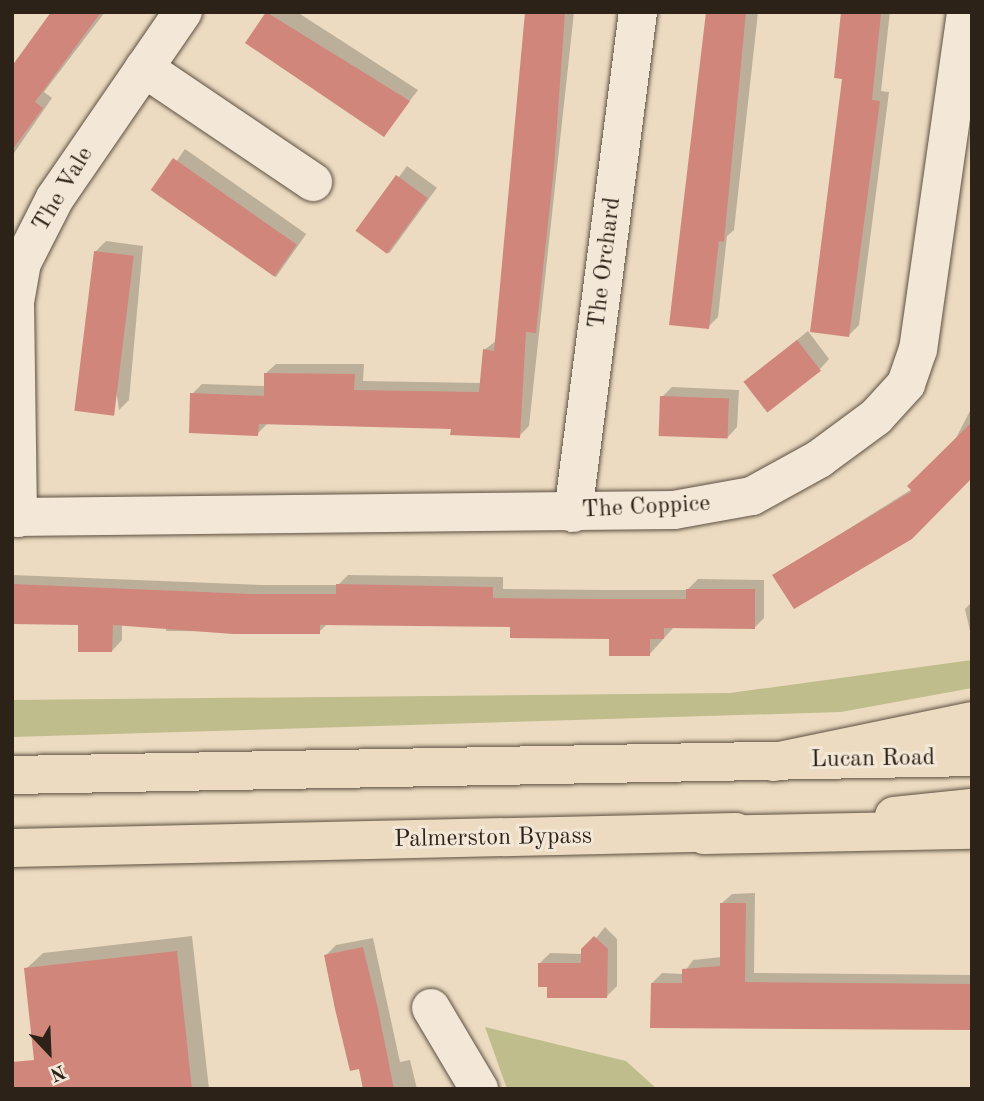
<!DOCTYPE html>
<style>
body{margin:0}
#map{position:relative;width:984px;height:1101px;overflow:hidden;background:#ecdbc1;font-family:"Old Standard TT",serif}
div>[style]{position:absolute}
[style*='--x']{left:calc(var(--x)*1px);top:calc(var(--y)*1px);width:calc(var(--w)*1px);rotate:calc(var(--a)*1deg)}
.green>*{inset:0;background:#c0bd8d}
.shadow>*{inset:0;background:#0003;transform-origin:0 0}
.building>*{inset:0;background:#d1867c;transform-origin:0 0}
.roads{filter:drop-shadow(0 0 2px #5d5042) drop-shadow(0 0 2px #5d5042)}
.minor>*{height:38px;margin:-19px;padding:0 19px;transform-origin:19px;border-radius:19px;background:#f3e8d7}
.major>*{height:38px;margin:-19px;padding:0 19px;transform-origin:19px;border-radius:19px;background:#ecdbc1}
.highway>*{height:38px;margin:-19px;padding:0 19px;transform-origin:19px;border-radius:19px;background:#ecdbc1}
span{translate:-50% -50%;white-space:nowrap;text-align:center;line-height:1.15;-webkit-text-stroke:6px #f3e8d7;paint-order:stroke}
.street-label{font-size:24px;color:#2d2217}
.frame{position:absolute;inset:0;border:14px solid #2d2217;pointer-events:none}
.north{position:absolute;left:14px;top:1017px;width:70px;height:70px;-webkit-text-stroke:5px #f3e8d7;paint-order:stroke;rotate:157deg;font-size:19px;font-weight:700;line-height:28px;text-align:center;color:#2d2217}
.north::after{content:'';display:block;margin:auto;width:24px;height:32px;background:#2d2217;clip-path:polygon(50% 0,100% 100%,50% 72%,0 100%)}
</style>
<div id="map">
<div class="green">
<i style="clip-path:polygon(972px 660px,972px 688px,841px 712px,12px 737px,12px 700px,730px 693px)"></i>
<i style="clip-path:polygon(485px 1027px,626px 1061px,657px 1089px,507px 1089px)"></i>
</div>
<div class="shadow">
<i style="clip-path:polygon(56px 12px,105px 12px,44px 92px,52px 98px,12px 156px,12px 86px)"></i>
<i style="clip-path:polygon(268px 12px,297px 12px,418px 90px,384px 135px,247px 42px)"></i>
<i style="clip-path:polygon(527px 12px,574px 12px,529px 426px,519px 436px,452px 428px,267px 424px,257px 434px,192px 394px,202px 384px,266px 386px,266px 373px,276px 364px,364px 364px,363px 381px,481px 383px,484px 350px,496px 341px)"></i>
<i style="clip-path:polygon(711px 12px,758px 12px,734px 230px,727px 236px,718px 317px,708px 327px)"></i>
<i style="clip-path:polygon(843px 12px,890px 12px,881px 91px,889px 92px,859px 325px,849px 335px)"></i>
<i style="left:185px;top:149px;width:148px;height:53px;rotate:35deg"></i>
<i style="left:407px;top:166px;width:37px;height:81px;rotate:36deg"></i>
<i style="clip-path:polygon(106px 241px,143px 246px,129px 400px,119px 410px,96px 251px)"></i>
<i style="clip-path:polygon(808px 331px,829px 359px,820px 369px,746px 381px)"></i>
<i style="clip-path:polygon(672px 387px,739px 390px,737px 427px,727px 438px,662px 397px)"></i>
<i style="clip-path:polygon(972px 407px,972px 476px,774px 576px,912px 489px,954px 442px)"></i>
<i style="clip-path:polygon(12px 575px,262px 585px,338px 585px,348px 575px,503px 577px,503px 589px,607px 590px,687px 590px,698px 579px,764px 580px,764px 618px,754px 628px,674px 627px,649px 655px,611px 638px,512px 625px,328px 623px,319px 632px,166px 631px,166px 624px,122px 624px,122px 640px,112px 651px,80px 623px,12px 622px)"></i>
<i style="clip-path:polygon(972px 602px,972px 640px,965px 609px)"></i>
<i style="clip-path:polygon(755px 893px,754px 973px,972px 975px,972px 1026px,652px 983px,662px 973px,683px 974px,693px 960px,722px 957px,722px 903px,732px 894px)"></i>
<i style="clip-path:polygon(605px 927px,617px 939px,617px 986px,607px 996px,549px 985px,540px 963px,550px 953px,583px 954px)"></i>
<i style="clip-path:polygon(192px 936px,209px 1089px,12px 1089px,67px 1056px,26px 969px,43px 953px)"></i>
<i style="clip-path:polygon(373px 938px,400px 1062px,410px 1060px,417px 1089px,365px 1089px,326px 955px,336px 945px)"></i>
</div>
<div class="building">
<i style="clip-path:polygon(51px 12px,101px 12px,35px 102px,43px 108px,12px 150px,12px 66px)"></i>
<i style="clip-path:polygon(266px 12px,410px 101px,384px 137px,245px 43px)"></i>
<i style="clip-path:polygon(525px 12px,565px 12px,554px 168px,536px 333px,526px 332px,520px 438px,450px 435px,451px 429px,259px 424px,258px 436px,189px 433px,190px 393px,264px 396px,264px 373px,355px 374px,354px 390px,479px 392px,483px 349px,494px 351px)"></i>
<i style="clip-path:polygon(706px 12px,746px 12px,724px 242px,719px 241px,709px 329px,669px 325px)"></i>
<i style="clip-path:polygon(841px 12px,881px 14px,872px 100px,880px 101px,849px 337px,810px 332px,842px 79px,834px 78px)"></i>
<i style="left:173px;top:158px;width:151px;height:39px;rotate:35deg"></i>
<i style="left:396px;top:175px;width:39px;height:69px;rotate:36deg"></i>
<i style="left:94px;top:251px;width:40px;height:161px;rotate:7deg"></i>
<i style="left:797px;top:340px;width:39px;height:68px;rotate:52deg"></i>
<i style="left:660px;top:396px;width:69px;height:40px;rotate:2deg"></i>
<i style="clip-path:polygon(972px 422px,972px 478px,912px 539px,794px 609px,772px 575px,912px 491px,907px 486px)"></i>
<i style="clip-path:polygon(12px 584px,251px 594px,336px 594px,336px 584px,493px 587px,493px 598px,596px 599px,686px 599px,686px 589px,755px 589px,755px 629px,664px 628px,664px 639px,650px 639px,650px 656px,609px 656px,609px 639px,510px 638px,510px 627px,320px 625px,320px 634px,233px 634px,113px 625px,112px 652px,78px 652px,78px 625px,12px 624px)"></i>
<i style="clip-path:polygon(720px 903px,746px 903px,745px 982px,972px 984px,972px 1030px,650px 1028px,651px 983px,682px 983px,682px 969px,720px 966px)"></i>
<i style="clip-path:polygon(594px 936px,608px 949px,607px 998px,547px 998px,547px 987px,538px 987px,538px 963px,581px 963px,581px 949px)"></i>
<i style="clip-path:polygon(363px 947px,378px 1009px,394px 1089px,363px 1089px,359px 1069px,350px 1071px,335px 1009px,324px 955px)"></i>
<i style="clip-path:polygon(177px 951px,192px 1089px,12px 1089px,12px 1062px,34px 1060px,24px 968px)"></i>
</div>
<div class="roads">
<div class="minor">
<i style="--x:144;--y:68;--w:204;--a:34"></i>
<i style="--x:573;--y:513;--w:505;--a:-82.61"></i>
<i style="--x:12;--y:517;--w:662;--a:-0.61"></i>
<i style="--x:674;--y:510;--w:79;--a:-10.2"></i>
<i style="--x:752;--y:496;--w:77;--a:-28.9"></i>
<i style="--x:819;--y:459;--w:71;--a:-36.4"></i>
<i style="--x:876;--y:417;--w:45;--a:-47.7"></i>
<i style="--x:906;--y:384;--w:36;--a:-71"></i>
<i style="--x:918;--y:350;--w:341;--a:-81.9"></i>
<i style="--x:18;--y:518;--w:216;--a:-90.8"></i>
<i style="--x:15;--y:302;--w:40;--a:-80"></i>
<i style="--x:22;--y:263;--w:73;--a:-63.1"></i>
<i style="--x:55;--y:198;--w:226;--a:-55.5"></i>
<i style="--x:431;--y:1008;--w:94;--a:59.3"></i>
</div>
<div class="major">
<i style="--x:12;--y:775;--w:960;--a:-1.07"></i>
<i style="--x:894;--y:816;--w:78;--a:-5.9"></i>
<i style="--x:12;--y:848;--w:724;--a:-1.27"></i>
</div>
<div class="highway">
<i style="--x:774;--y:762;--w:202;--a:-11.7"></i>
<i style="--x:704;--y:835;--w:268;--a:-1.1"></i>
</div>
</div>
<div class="street-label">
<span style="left:64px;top:190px;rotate:-59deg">The Vale</span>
<span style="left:606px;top:263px;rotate:-83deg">The Orchard</span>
<span style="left:646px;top:508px;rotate:-3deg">The Coppice</span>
<span style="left:873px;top:760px;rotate:-1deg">Lucan Road</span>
<span style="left:493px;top:839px;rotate:-1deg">Palmerston Bypass</span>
</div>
<div class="frame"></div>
<div class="north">N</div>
</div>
